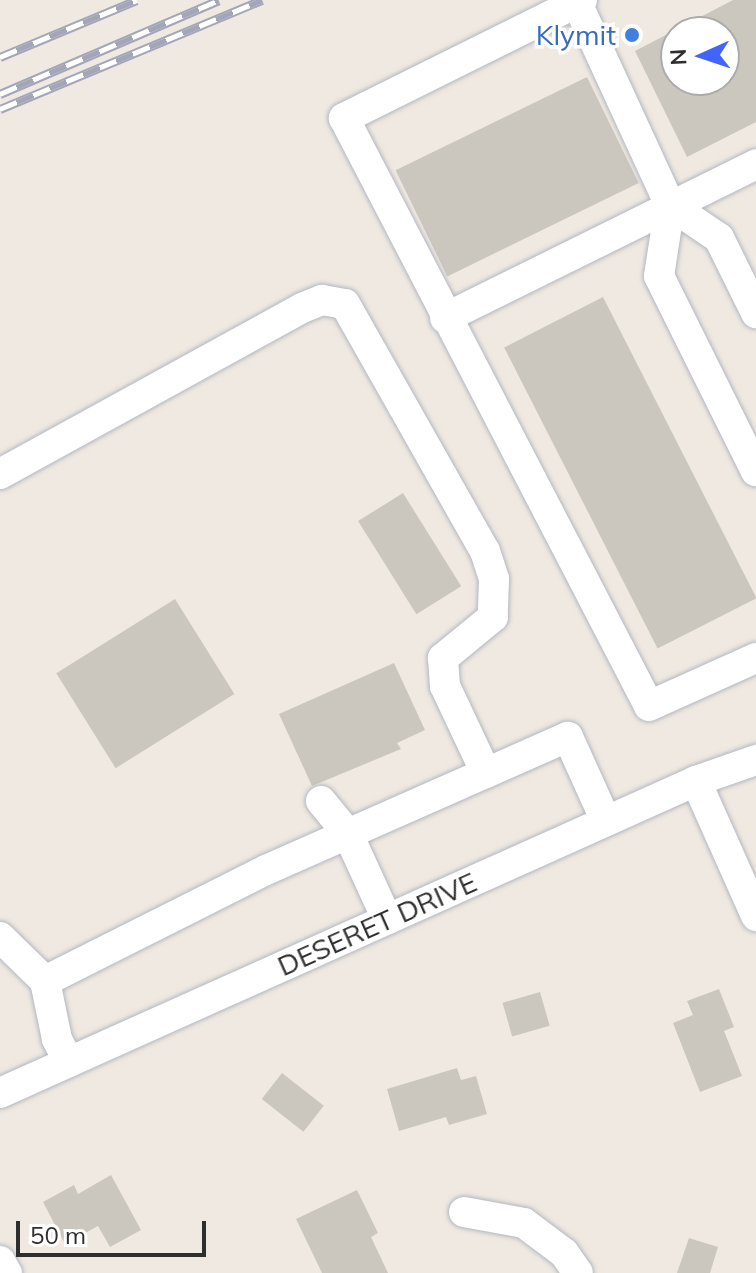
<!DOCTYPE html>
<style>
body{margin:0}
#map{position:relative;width:756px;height:1273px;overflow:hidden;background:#efe9e1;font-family:Mulish,sans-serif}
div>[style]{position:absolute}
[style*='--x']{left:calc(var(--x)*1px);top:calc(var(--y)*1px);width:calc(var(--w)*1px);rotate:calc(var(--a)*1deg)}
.building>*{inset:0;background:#cbc7bf;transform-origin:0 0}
.roads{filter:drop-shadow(0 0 2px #b4b7c1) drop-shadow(0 0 2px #b4b7c1)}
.minor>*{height:30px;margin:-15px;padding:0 15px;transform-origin:15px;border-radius:15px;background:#fff}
.rail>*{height:9px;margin-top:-4.5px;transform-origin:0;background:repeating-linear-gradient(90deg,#fff 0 18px,#a3a6b8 0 36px);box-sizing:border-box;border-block:2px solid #a3a6b8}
.dots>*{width:22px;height:22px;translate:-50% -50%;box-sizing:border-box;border:4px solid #fff;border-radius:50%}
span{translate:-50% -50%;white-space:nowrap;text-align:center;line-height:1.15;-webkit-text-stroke:7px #fff;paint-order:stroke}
.shop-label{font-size:28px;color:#366cbe}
.right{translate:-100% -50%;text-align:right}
.street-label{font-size:28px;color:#2e2e2e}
.north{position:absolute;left:660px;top:16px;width:80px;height:80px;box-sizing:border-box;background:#fff;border:2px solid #ababab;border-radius:50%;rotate:267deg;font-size:22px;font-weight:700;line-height:32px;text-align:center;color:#2e2e2e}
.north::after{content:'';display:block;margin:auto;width:28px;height:36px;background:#4264fb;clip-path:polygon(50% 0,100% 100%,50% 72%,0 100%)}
.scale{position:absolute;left:16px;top:1221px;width:190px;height:36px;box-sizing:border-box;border:4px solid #2e2e2e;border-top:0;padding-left:10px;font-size:24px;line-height:28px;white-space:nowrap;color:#2e2e2e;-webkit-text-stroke:6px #fff;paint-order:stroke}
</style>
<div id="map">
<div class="building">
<i style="clip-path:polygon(evenodd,733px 0,756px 0,756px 122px,687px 157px,635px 51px,733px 0,676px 32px,724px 32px,724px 80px,676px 80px,676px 32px)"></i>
<i style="left:587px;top:77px;width:118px;height:213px;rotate:64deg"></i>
<i style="left:603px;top:297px;width:338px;height:111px;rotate:63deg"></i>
<i style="left:403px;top:493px;width:110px;height:53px;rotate:58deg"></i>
<i style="left:175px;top:599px;width:112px;height:140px;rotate:58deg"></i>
<i style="clip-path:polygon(394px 663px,425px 730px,397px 743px,401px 749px,312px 786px,279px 714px)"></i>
<i style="clip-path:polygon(719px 989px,734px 1027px,724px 1031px,742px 1076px,700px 1092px,673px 1023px,693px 1015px,687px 1001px)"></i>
<i style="left:540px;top:992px;width:35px;height:39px;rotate:74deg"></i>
<i style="clip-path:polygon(457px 1068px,461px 1080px,476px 1076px,487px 1114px,449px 1125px,446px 1117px,399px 1131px,387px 1089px)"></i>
<i style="left:282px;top:1073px;width:53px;height:33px;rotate:38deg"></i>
<i style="clip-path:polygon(111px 1175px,141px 1230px,110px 1247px,98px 1226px,65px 1244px,43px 1202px,74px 1185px,78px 1194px)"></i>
<i style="clip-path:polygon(357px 1190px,378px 1233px,371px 1237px,388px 1273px,322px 1273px,296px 1219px)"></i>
<i style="clip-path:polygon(689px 1238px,718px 1247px,710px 1273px,677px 1273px)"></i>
</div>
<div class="roads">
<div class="minor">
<i style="--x:582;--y:0;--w:266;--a:153.6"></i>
<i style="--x:344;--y:118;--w:662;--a:62.58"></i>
<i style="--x:649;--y:706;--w:117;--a:-24.2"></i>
<i style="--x:577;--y:3;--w:222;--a:65.3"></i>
<i style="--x:670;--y:205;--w:59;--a:34"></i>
<i style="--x:719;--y:238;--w:84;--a:63.7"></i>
<i style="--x:670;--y:205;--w:72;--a:98.8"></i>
<i style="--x:659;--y:276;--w:218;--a:63.6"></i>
<i style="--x:445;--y:318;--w:347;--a:-26.3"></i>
<i style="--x:0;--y:474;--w:345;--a:-28.8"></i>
<i style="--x:302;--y:308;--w:22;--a:-22"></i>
<i style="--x:322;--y:300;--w:23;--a:10"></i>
<i style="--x:345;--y:304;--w:284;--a:60.5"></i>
<i style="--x:485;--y:551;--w:29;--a:72"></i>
<i style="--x:494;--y:579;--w:38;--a:92"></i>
<i style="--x:493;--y:617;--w:65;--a:140.6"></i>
<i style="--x:443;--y:658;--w:28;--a:86"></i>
<i style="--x:445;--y:686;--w:96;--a:64.8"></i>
<i style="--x:696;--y:781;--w:148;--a:66"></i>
<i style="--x:321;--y:801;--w:43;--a:50.7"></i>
<i style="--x:348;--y:834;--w:94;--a:65.4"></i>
<i style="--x:0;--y:937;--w:63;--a:44.4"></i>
<i style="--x:69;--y:1062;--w:26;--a:-118"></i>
<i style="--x:57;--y:1039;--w:59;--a:-101.7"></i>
<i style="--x:45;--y:981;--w:247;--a:-26.7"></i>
<i style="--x:266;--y:870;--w:330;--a:-23.8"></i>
<i style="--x:568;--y:737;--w:92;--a:65.7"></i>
<i style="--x:0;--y:1093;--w:763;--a:-24.15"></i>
<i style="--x:696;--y:781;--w:64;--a:-19.3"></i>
<i style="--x:464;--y:1212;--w:61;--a:10.4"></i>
<i style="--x:524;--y:1223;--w:50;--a:36.9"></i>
<i style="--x:564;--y:1253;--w:24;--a:55"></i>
<i style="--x:0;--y:1261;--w:14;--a:60"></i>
</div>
</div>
<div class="rail">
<i style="--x:0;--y:57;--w:148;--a:-22.6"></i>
<i style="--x:0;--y:94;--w:238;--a:-23.2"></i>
<i style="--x:0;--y:109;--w:284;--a:-22.6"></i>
</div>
<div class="dots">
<i style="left:632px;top:35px;background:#3f7fe0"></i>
</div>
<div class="shop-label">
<span class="right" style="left:616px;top:35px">Klymit</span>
</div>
<div class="street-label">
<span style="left:377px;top:924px;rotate:-24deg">DESERET DRIVE</span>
</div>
<div class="north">N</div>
<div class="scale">50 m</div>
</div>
